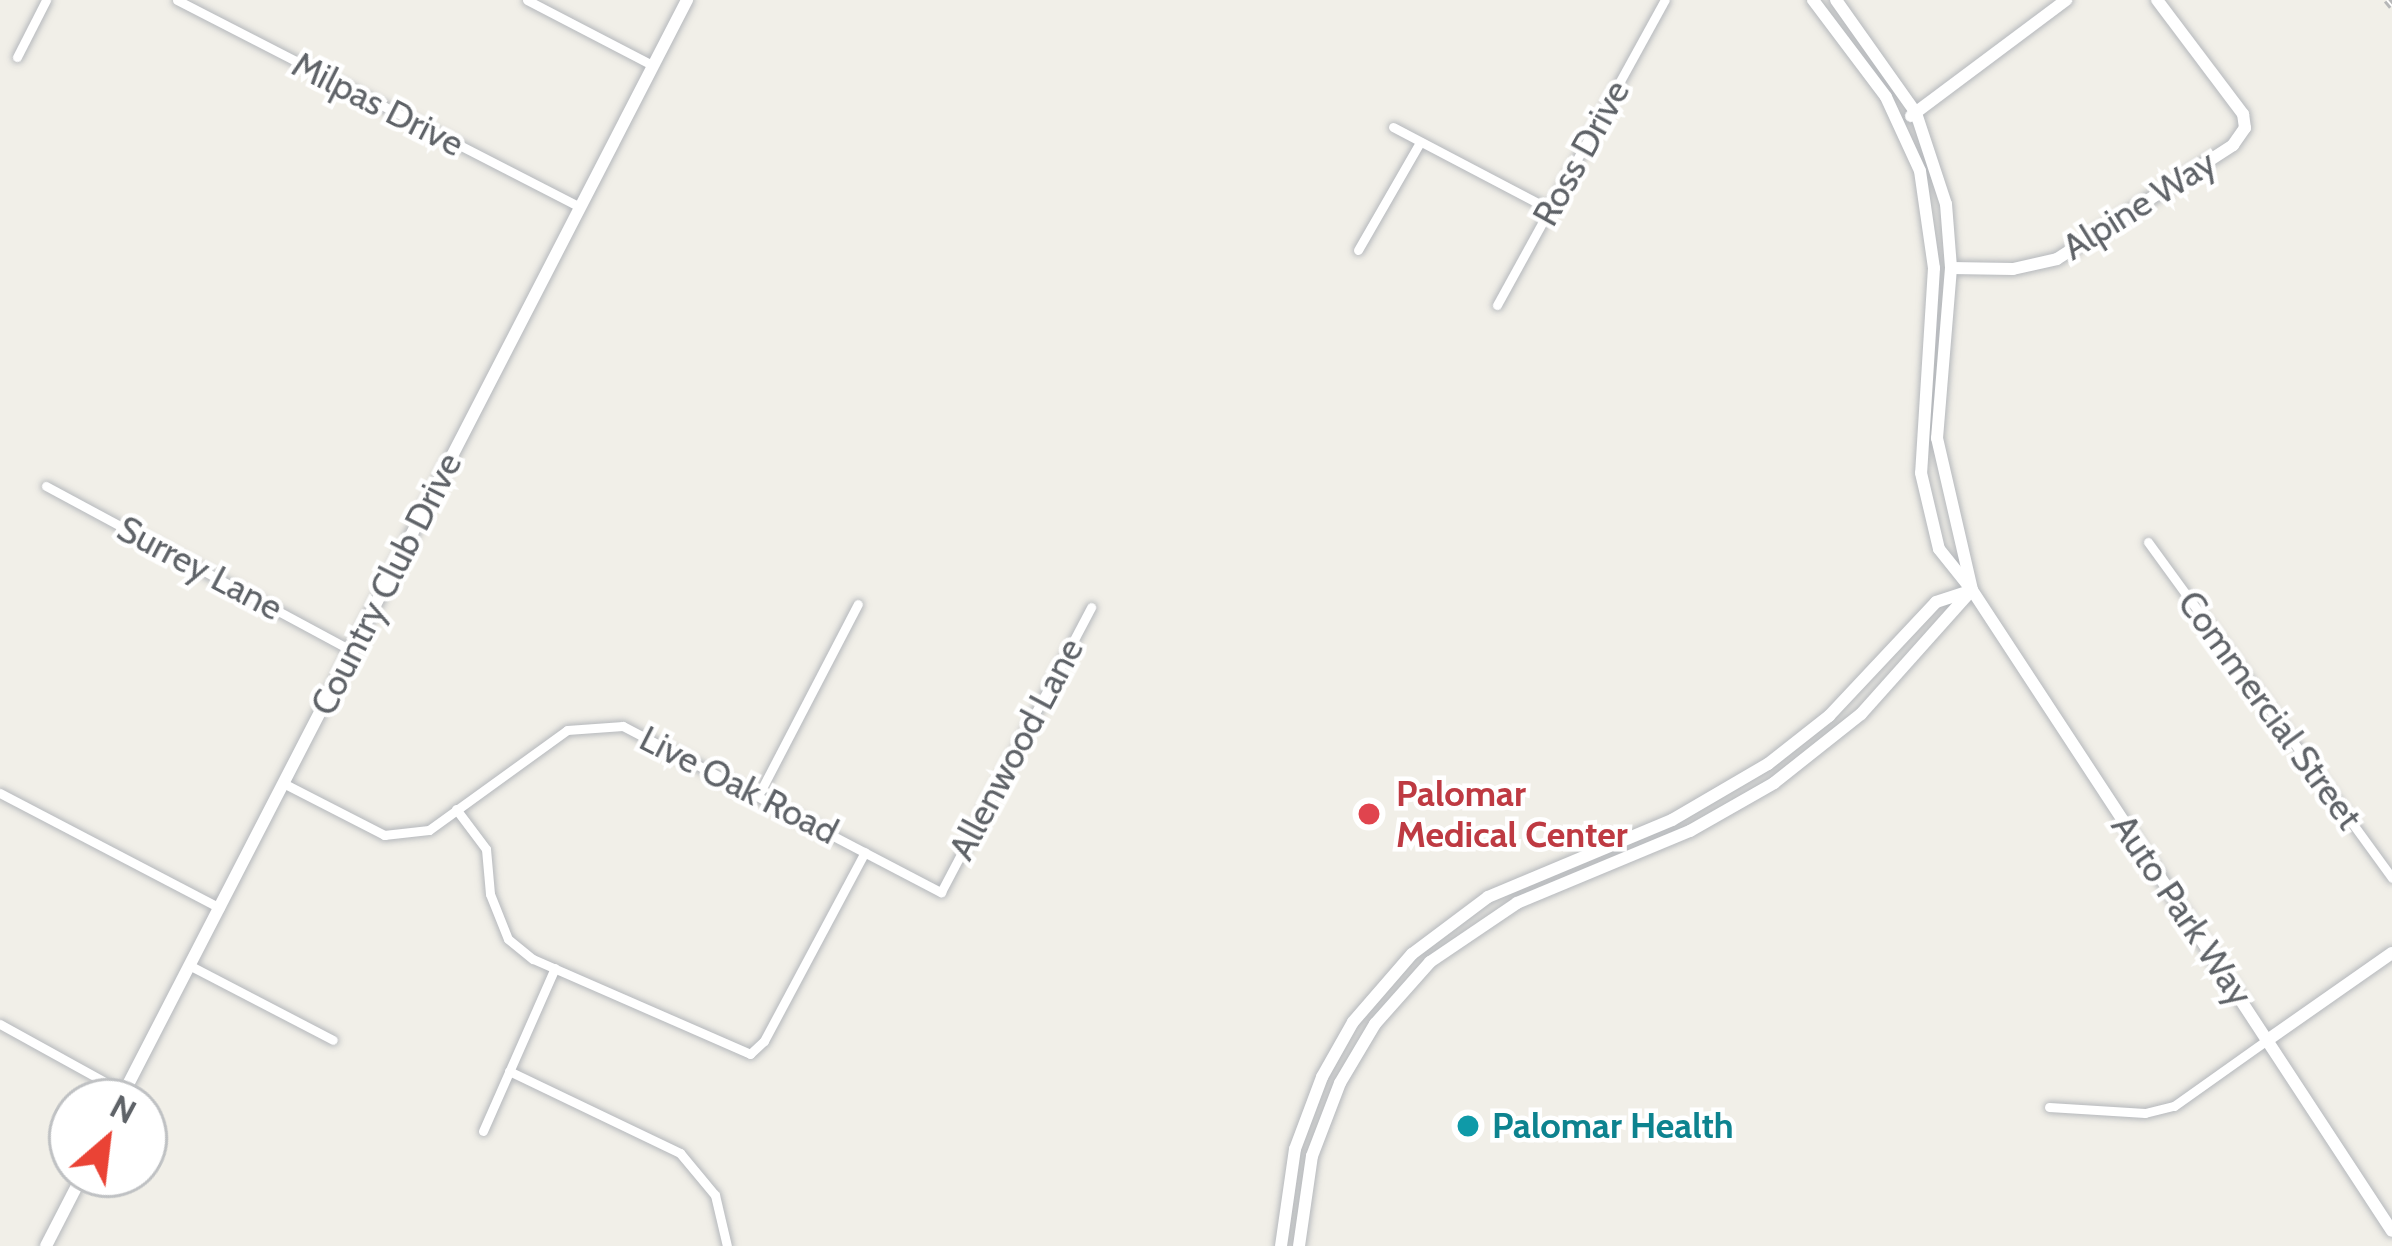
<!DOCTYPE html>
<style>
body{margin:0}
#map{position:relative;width:2392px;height:1246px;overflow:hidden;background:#f1efe8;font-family:Cabin,sans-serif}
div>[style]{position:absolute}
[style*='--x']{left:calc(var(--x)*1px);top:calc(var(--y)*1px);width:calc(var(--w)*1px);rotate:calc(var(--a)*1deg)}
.roads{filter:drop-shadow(0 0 3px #b5b8bc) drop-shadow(0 0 3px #b5b8bc)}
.street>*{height:9px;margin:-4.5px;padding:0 4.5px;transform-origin:4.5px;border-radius:4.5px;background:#fff}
.secondary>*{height:12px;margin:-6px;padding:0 6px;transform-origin:6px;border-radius:6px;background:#fff}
.rail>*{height:8px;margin-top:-4px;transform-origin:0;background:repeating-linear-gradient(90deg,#fff 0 9px,#b6b7b8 0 18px);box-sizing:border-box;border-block:3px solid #b6b7b8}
.dots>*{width:33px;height:33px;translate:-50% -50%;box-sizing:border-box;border:6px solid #fff;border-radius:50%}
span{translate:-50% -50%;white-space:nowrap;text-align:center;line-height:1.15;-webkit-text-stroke:9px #fff;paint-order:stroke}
.street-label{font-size:36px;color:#5f6368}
.health-label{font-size:36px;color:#be3a42;font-weight:700}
.left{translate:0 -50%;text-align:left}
.culture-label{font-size:36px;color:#0d838f;font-weight:700}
.north{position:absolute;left:48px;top:1078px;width:120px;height:120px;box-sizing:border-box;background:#fff;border:3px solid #bfc1c3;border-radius:50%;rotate:28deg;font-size:33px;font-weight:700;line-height:48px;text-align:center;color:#5f6368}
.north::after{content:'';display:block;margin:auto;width:42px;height:54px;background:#ea4335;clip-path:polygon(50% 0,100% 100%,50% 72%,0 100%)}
</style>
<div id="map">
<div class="roads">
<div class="street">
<i style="--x:177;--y:0;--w:452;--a:27.2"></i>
<i style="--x:527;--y:0;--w:141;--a:27.5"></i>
<i style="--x:17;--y:57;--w:64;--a:-63"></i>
<i style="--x:1393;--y:127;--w:178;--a:27.7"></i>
<i style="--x:1358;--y:250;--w:125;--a:-60.1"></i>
<i style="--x:1497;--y:305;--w:348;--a:-61.2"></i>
<i style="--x:46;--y:486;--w:349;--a:28.3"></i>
<i style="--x:2148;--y:542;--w:415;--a:54"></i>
<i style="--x:283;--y:783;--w:114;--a:27.2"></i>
<i style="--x:384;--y:835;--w:45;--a:-6.3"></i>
<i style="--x:429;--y:830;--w:170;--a:-35.9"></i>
<i style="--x:567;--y:730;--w:56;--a:-4.1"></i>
<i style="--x:623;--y:726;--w:359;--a:27.6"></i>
<i style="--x:941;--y:892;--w:322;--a:-62.2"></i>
<i style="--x:0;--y:793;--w:248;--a:27.6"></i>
<i style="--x:759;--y:794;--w:214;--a:-62.5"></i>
<i style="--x:456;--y:809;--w:50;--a:53.1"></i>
<i style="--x:486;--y:849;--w:45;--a:84.9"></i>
<i style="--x:490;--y:894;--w:48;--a:68.2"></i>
<i style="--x:508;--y:939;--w:32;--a:39"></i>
<i style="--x:533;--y:959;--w:237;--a:23.6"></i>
<i style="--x:750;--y:1054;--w:19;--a:-43"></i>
<i style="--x:764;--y:1041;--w:214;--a:-61.9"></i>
<i style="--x:189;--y:965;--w:162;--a:27.5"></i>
<i style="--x:0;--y:1024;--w:141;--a:28.9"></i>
<i style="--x:509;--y:1071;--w:190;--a:25.6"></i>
<i style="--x:680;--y:1153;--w:55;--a:50.2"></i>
<i style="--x:715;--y:1195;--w:52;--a:76.8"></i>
<i style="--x:2049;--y:1107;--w:96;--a:3.6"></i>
<i style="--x:2145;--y:1113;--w:30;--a:-14"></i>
<i style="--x:2174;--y:1106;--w:114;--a:-35.4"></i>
<i style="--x:483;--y:1131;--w:178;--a:-66.2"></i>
</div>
<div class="secondary">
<i style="--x:1813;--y:0;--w:121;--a:53"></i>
<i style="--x:1886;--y:97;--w:81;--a:65.3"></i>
<i style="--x:1920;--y:171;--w:98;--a:81.8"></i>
<i style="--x:1934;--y:268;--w:205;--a:93.6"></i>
<i style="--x:1921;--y:473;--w:78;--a:76.7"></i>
<i style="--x:1939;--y:549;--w:51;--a:51.3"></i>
<i style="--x:1836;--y:0;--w:138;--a:54.7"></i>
<i style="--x:1916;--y:113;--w:96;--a:71.8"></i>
<i style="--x:1946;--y:204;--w:64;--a:85.5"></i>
<i style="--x:1951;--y:268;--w:171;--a:94.7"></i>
<i style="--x:1937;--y:438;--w:156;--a:77"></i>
<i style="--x:1972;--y:590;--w:766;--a:56.77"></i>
<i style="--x:1911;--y:116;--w:194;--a:-36.8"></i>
<i style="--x:1951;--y:268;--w:62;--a:0.9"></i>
<i style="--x:2013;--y:269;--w:45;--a:-12.8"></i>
<i style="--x:2057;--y:259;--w:210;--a:-32.9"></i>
<i style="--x:2233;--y:145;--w:21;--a:-55"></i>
<i style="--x:2245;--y:128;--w:14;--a:-98"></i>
<i style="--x:2243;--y:114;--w:143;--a:-127"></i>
<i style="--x:2269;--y:1039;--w:150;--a:-35"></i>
<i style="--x:119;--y:1102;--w:1240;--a:-62.73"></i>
<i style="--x:46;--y:1246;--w:81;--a:-62.8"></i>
<i style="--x:1281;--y:1246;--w:98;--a:-81.8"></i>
<i style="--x:1295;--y:1149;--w:77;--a:-69.4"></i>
<i style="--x:1322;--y:1077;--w:63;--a:-60.6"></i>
<i style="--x:1353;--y:1022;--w:90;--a:-49.1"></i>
<i style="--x:1412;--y:954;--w:95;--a:-36.9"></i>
<i style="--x:1488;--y:897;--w:199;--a:-22.7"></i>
<i style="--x:1672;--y:820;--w:111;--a:-30.3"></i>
<i style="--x:1768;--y:764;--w:78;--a:-38.2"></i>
<i style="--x:1829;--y:716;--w:156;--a:-46.8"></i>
<i style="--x:1936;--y:602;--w:38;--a:-18"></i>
<i style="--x:1299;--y:1246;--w:91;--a:-81.8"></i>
<i style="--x:1312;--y:1156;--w:78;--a:-69"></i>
<i style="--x:1340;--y:1083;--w:69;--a:-59.3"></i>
<i style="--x:1375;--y:1024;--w:83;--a:-48.4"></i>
<i style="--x:1430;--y:962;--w:105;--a:-34.1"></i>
<i style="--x:1517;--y:903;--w:187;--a:-22.6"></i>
<i style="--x:1690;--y:831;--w:97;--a:-29.7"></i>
<i style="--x:1774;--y:783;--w:111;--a:-38.4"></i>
<i style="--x:1861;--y:714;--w:166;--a:-48.2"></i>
</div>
</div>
<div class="rail">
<i style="--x:2387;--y:0;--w:8;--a:50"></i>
</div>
<div class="dots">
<i style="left:1369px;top:814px;background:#e0444e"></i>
<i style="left:1468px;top:1126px;background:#0f9aa8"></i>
</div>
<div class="street-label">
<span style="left:378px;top:104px;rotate:27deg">Milpas Drive</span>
<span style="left:1581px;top:153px;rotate:-61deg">Ross Drive</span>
<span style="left:2139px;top:205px;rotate:-32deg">Alpine Way</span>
<span style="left:200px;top:568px;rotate:28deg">Surrey Lane</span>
<span style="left:386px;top:584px;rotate:-63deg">Country Club Drive</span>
<span style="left:2270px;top:710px;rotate:54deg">Commercial Street</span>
<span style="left:1016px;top:749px;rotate:-62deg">Allenwood Lane</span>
<span style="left:739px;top:785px;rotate:27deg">Live Oak Road</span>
<span style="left:2182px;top:910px;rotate:56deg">Auto Park Way</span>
</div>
<div class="health-label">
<span class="left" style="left:1396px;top:814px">Palomar<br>Medical Center</span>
</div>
<div class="culture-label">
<span class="left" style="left:1492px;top:1126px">Palomar Health</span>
</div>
<div class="north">N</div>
</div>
